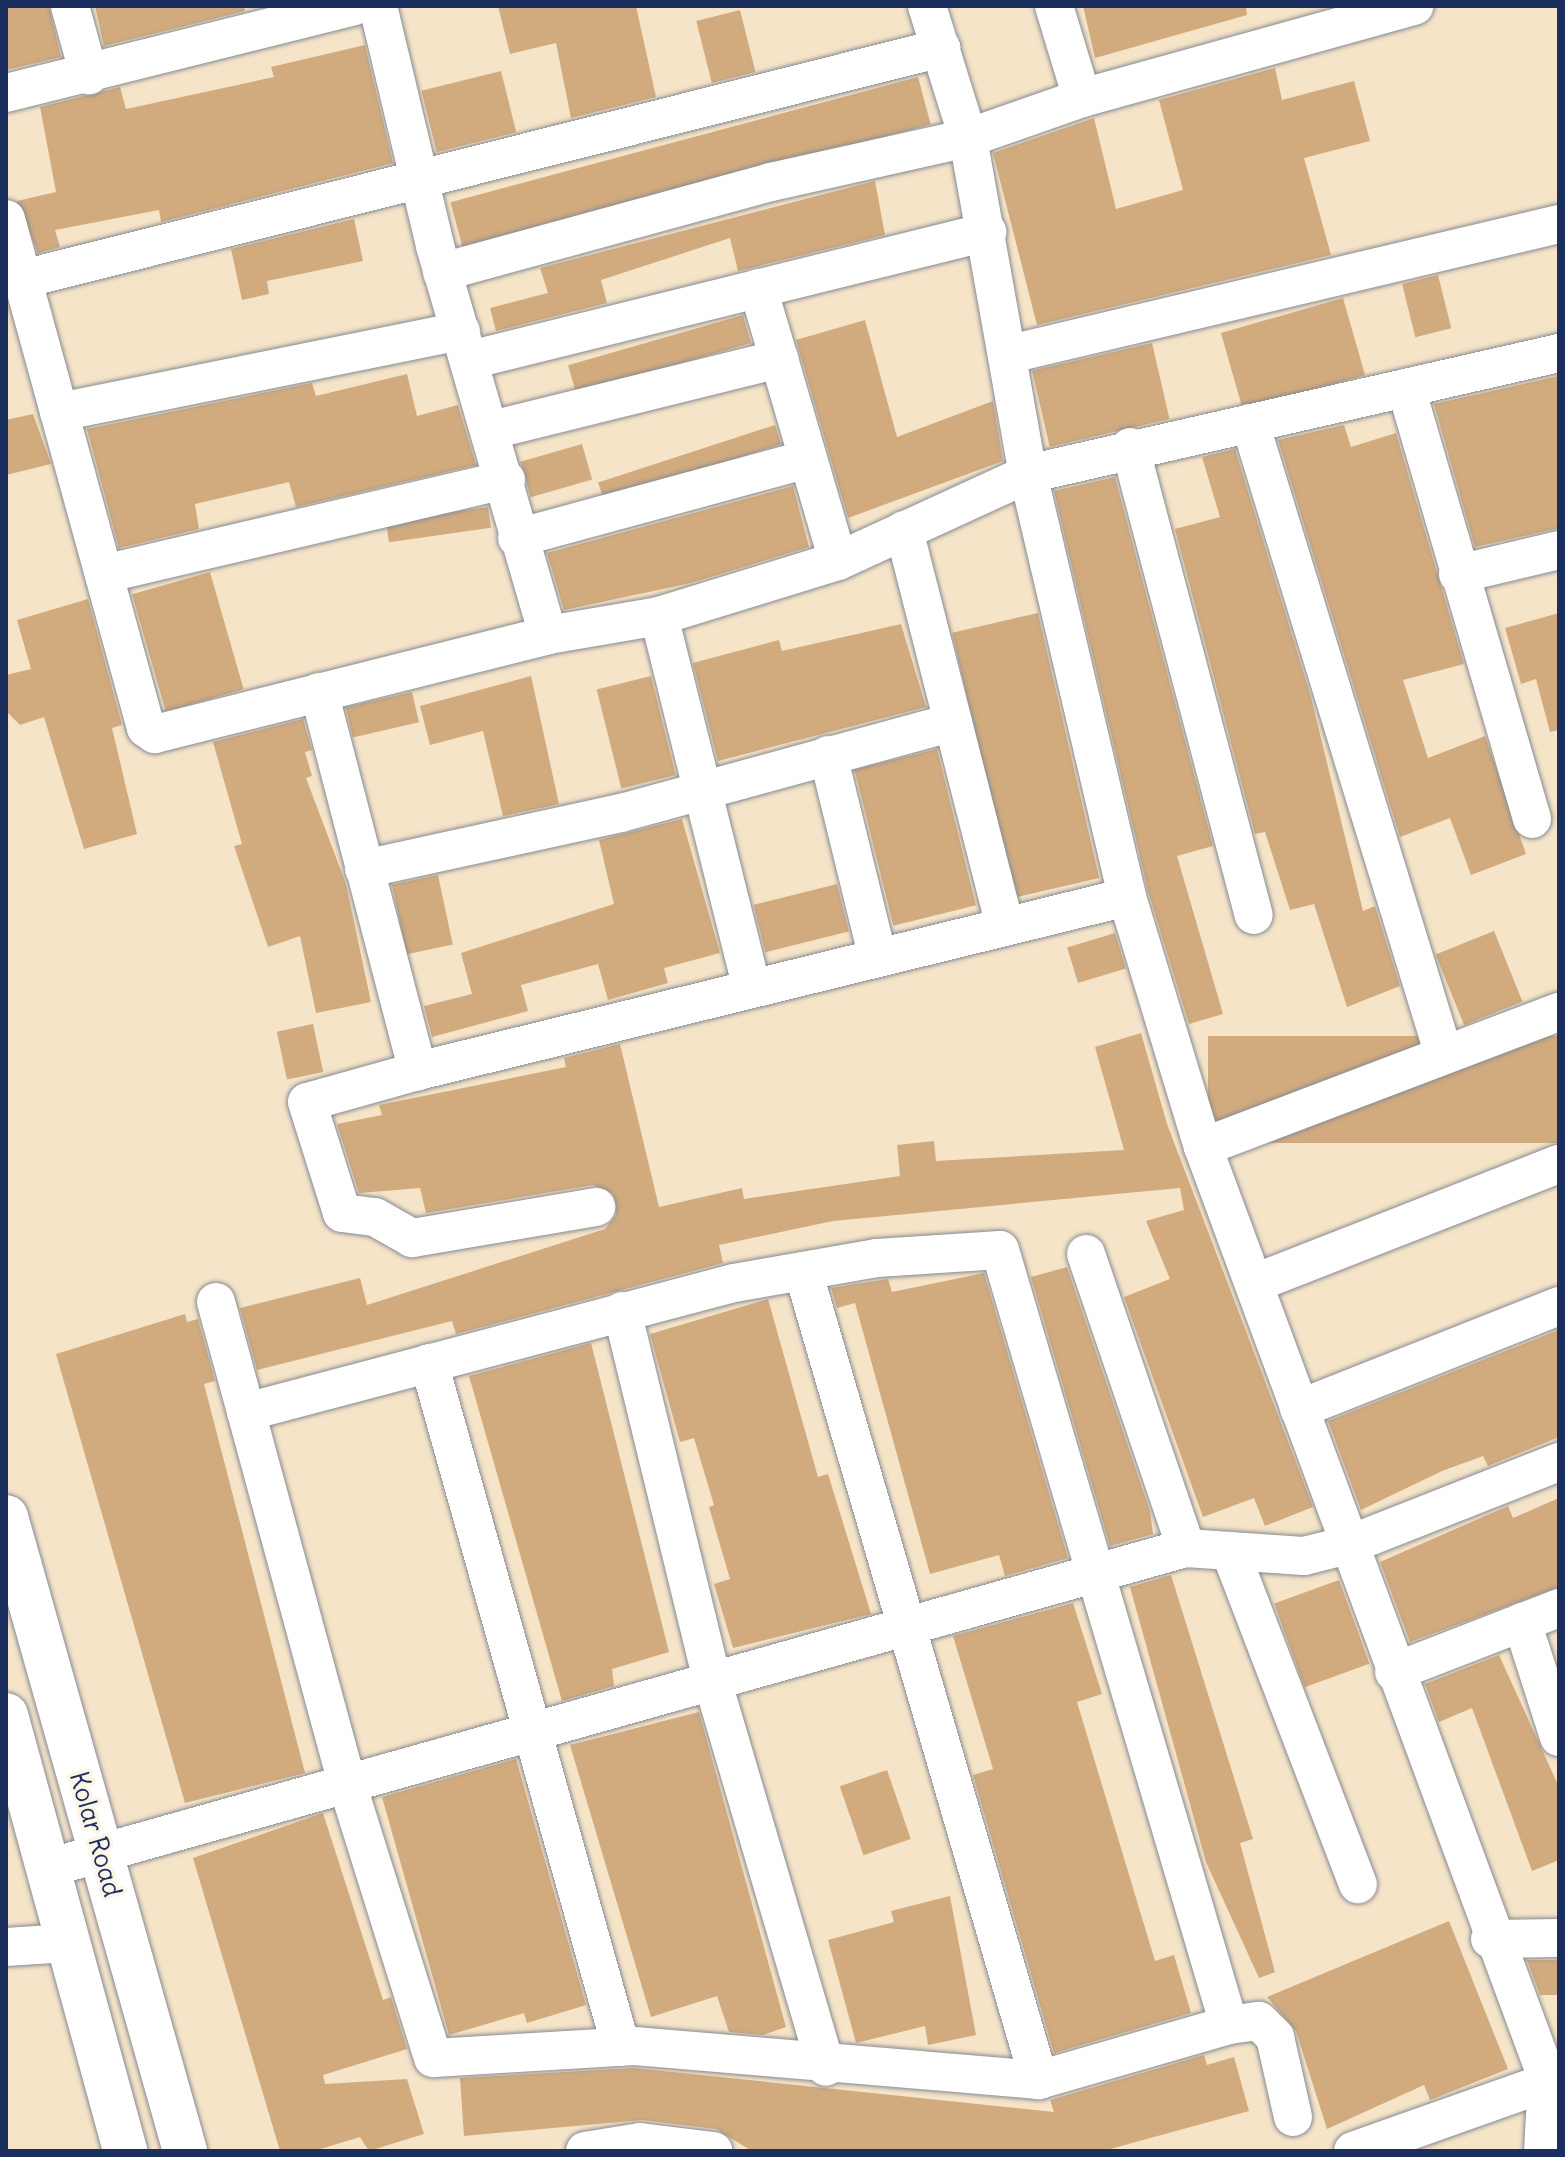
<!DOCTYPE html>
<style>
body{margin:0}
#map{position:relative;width:1565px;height:2157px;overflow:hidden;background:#f5e4c8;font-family:Delius,sans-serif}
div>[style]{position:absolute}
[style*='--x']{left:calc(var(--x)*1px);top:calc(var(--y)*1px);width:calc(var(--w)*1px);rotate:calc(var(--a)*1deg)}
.building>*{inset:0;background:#d1ab7e;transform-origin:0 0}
.roads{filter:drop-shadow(0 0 2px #888a93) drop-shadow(0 0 2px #888a93)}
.minor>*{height:38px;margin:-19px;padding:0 19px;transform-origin:19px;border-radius:19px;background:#fff}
.secondary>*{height:44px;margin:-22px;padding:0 22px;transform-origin:22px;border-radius:22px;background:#fff}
span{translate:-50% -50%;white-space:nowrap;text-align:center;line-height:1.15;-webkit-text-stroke:7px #fcf5e5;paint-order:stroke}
.street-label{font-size:26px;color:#1b2f5e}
.frame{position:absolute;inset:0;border:8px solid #1b2f5e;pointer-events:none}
</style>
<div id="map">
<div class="building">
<i style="clip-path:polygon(6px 6px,49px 6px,61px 57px,6px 70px)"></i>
<i style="clip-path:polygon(95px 6px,244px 6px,245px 11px,104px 46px)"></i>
<i style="clip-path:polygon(498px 6px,636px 6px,656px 97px,571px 118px,556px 43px,510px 54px)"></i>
<i style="clip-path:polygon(1083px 6px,1246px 6px,1247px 15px,1095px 58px)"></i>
<i style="left:740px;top:10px;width:64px;height:45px;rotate:76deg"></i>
<i style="clip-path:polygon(365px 45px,393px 163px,161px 222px,159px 210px,55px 230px,60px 247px,38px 253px,17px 201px,56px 192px,40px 107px,120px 87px,126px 109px,274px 77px,271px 67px)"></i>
<i style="clip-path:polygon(1275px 68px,1282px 100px,1354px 81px,1370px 141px,1304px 158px,1331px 255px,1037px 325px,993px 153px,1094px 118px,1116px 209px,1183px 190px,1159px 100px)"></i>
<i style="left:501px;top:71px;width:63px;height:82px;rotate:76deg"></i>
<i style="left:918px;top:77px;width:49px;height:484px;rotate:75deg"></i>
<i style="clip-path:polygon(875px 181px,885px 235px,738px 271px,730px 238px,601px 280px,607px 303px,496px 331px,490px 308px,548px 293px,540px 268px)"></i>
<i style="clip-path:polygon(354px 219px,363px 261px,267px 281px,269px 294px,242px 300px,231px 249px)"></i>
<i style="left:1438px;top:275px;width:55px;height:37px;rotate:76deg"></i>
<i style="left:1343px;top:298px;width:80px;height:127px;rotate:74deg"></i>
<i style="left:743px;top:315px;width:29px;height:182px;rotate:74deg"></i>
<i style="clip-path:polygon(865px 320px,897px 437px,993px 401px,1003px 461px,848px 518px,796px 340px)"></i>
<i style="left:1152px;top:343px;width:78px;height:123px;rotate:77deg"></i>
<i style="clip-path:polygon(407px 374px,417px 416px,458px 405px,476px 465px,296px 507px,289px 482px,195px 504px,199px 529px,119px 548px,87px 429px,312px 383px,316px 396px)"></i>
<i style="clip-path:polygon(1559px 376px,1559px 528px,1475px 547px,1434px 404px)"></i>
<i style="clip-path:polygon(33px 414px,51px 464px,6px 475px,6px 420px)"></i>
<i style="left:775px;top:425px;width:20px;height:186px;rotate:72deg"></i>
<i style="clip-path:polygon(1344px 425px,1351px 447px,1396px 433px,1464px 664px,1403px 680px,1428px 758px,1485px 736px,1526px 854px,1471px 875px,1450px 818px,1400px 837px,1278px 440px)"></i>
<i style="left:582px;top:444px;width:37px;height:64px;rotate:74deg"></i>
<i style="clip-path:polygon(1235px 449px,1311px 697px,1363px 911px,1375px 906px,1400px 986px,1347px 1007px,1314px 904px,1290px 910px,1265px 832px,1255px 834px,1175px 529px,1220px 517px,1202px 457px)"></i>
<i style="clip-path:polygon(1115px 477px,1213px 846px,1177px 856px,1223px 1014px,1189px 1024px,1148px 891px,1054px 491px)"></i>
<i style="clip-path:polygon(793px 486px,809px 547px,691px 583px,564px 610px,547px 553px)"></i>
<i style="left:488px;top:507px;width:21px;height:103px;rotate:82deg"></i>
<i style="left:210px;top:572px;width:122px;height:81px;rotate:74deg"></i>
<i style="clip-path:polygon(88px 599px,122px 725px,112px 728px,137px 834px,84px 849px,44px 717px,20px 725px,6px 711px,6px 675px,31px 669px,17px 620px)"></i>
<i style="left:1038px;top:613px;width:272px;height:88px;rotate:77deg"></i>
<i style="clip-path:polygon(1559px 613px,1559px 730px,1550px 732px,1536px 679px,1521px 684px,1505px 628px)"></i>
<i style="clip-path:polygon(901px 624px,926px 707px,718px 761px,693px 663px,779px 640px,782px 651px)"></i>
<i style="clip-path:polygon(531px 676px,559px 804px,503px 816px,483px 731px,430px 745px,420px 706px)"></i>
<i style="left:651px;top:676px;width:102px;height:56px;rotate:76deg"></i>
<i style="left:412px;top:692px;width:31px;height:68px;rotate:77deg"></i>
<i style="clip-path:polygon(303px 719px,312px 750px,305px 752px,312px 776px,306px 778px,346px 884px,371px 1002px,316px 1013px,300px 936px,268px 947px,234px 846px,242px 844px,213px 742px)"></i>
<i style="left:937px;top:749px;width:161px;height:85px;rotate:76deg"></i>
<i style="clip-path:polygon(682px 819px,720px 953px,664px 968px,668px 983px,608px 1000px,598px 964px,521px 985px,528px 1011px,432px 1037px,424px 1006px,472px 994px,461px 953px,614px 904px,599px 840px)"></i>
<i style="left:438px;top:875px;width:71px;height:47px;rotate:78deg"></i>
<i style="left:837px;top:884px;width:49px;height:86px;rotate:76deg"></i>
<i style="left:1494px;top:931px;width:76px;height:63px;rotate:68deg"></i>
<i style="left:1115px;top:933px;width:37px;height:50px;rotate:73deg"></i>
<i style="left:313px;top:1024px;width:49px;height:37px;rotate:78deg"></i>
<i style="clip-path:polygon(1141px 1033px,1167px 1124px,1313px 1507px,1265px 1526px,1254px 1498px,1203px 1517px,1124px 1297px,1170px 1279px,1146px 1221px,1184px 1210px,1180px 1188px,833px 1221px,719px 1245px,723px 1263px,456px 1334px,452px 1321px,257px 1370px,240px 1308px,360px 1278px,367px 1305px,605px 1229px,616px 1215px,613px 1194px,593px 1185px,426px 1213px,420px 1188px,359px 1193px,337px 1124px,382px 1115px,379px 1105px,566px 1067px,564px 1058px,620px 1044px,659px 1207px,742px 1188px,744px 1199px,900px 1176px,897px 1145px,934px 1141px,936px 1161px,1124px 1150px,1095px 1047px)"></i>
<i style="left:1559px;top:1036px;width:107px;height:351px;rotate:90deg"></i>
<i style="clip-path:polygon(1067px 1267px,1150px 1511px,1153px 1534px,1110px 1546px,1031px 1277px)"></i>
<i style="clip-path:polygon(984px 1273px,1068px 1558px,1005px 1576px,999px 1555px,930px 1574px,855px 1303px,837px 1308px,831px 1288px,888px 1279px,892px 1292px)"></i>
<i style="clip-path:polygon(768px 1299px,818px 1477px,828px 1474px,871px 1614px,733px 1648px,714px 1584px,730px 1579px,709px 1507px,714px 1505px,694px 1438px,680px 1442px,650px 1334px)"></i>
<i style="clip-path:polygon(185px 1314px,187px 1322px,198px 1319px,215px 1381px,204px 1384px,305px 1773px,185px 1803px,56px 1354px)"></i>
<i style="clip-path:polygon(1559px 1330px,1559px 1437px,1488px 1466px,1483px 1456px,1442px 1471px,1361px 1510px,1328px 1421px)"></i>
<i style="clip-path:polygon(591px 1343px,669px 1652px,612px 1669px,614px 1686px,562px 1701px,469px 1376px)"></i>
<i style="clip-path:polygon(1559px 1498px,1559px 1587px,1410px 1642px,1380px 1562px,1508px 1506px,1513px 1518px)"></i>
<i style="clip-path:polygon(1171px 1575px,1253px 1839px,1240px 1843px,1275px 1972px,1259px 1978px,1206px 1862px,1130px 1587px)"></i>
<i style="left:1339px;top:1580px;width:89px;height:69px;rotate:70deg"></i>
<i style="clip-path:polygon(1073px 1603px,1102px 1694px,1077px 1702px,1155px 1961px,1174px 1955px,1191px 2013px,1054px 2053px,973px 1775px,993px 1769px,953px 1636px)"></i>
<i style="clip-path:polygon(1499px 1655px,1559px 1787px,1559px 1860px,1532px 1871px,1472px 1708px,1439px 1722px,1425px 1684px)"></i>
<i style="clip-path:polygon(699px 1712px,786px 2027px,763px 2035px,729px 2032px,717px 1996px,651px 2017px,570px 1745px)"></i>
<i style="clip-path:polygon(516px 1759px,586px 2005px,527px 2023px,524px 2013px,449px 2035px,382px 1797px)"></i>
<i style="left:887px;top:1770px;width:73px;height:50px;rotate:71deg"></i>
<i style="clip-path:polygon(323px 1813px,383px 2000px,391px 1997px,407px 2049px,323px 2075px,325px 2084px,407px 2079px,424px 2134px,369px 2151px,360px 2137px,314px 2151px,280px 2151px,193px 1858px)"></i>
<i style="clip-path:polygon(950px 1896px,976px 2035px,928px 2045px,925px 2026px,856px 2043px,828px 1940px,894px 1922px,891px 1911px)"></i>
<i style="clip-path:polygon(1449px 1921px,1508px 2069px,1430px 2100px,1424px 2085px,1327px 2129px,1296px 2031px,1267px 1997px)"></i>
<i style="clip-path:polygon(1527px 1960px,1559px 1960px,1559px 1995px,1540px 1995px)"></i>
<i style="clip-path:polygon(1204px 2055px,1207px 2065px,1234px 2057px,1249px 2111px,1103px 2151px,752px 2151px,716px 2129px,642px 2120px,464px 2136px,460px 2078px,634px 2068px,1054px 2112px,1050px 2100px)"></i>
</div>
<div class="roads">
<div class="minor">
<i style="--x:70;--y:6;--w:72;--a:74.6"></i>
<i style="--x:378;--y:6;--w:247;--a:76.6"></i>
<i style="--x:435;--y:246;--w:405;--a:73.8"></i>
<i style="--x:927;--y:6;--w:138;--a:72.7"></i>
<i style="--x:968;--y:138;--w:341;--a:79.9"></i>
<i style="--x:1028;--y:474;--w:434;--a:76.8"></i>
<i style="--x:1127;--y:897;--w:261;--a:73.1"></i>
<i style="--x:1203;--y:1147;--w:993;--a:69.72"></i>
<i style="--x:1547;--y:2078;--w:73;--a:93.1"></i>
<i style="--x:1054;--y:6;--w:96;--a:73.1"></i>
<i style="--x:6;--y:93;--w:359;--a:-14"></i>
<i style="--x:6;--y:219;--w:528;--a:74.62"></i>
<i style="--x:146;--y:728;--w:11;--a:34"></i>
<i style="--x:155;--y:734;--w:405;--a:-14.1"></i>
<i style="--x:548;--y:635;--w:113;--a:-9.7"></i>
<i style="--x:659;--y:616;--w:187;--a:-17.1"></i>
<i style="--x:838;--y:561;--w:209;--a:-24.6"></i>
<i style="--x:1028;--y:474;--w:545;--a:-12.84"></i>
<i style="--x:442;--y:272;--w:341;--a:-15.3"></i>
<i style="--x:771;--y:182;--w:202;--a:-12.6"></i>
<i style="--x:968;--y:138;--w:121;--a:-19.3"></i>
<i style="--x:1082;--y:98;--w:345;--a:-15.5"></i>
<i style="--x:23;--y:279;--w:947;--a:-14.12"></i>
<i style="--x:758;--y:288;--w:74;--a:73.5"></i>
<i style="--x:1010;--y:354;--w:564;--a:-13.32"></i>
<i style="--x:470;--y:360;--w:533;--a:-13.91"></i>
<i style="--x:1406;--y:388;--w:449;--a:73.7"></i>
<i style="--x:59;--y:412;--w:410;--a:-11.4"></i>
<i style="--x:1250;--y:423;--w:658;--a:72.94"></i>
<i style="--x:492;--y:430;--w:296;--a:-13.9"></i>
<i style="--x:779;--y:359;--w:210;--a:73.7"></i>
<i style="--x:1130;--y:447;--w:484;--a:75.2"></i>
<i style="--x:904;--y:530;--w:406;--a:75.7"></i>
<i style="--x:517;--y:538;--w:298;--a:-15.2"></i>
<i style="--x:104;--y:574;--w:413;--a:-13.2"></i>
<i style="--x:1458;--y:574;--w:104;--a:-13.4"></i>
<i style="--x:659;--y:616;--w:381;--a:76"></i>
<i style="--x:319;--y:692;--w:392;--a:75.4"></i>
<i style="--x:418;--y:1071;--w:730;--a:-13.79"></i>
<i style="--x:828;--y:755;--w:206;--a:76.2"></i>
<i style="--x:364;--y:869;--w:263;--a:-12.3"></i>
<i style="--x:621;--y:813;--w:344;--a:-15.3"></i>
<i style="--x:418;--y:1071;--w:115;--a:164.4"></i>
<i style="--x:307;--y:1102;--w:116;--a:72.5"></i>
<i style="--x:342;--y:1213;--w:33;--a:7"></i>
<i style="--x:375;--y:1217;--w:43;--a:29.6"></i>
<i style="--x:412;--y:1238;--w:187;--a:-9.6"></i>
<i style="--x:1203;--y:1147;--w:381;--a:-20.8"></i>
<i style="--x:1086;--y:1254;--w:311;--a:71.2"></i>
<i style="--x:803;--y:1271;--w:843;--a:73.74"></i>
<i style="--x:1255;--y:1283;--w:326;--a:-21.4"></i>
<i style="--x:216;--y:1302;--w:114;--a:74.7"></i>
<i style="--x:246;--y:1412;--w:505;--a:-14.81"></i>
<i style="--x:734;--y:1283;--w:145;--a:-9.9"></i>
<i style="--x:877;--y:1258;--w:123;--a:-3.7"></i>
<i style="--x:1000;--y:1250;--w:808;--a:73.54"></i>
<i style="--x:1229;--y:2025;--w:198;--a:163.9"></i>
<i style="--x:1039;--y:2080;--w:406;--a:-175.2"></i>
<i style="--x:634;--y:2046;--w:201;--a:176.6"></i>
<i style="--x:433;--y:2058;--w:284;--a:-107.4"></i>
<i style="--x:348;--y:1787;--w:389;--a:-105.2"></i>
<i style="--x:622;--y:1311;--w:383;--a:76.3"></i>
<i style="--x:713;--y:1683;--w:400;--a:73.6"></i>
<i style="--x:429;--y:1363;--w:710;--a:74.32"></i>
<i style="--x:1299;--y:1409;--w:280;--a:-21.6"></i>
<i style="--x:1230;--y:1551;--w:357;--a:69"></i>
<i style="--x:1522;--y:1622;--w:121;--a:72.2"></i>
<i style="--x:1394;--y:1672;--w:177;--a:-21.2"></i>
<i style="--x:48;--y:1868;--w:1182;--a:-15.71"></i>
<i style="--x:1186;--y:1548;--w:118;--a:3.9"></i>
<i style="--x:1304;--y:1556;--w:45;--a:-14"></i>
<i style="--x:1348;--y:1545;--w:227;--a:-21.5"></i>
<i style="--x:1490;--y:1939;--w:69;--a:-0.8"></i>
<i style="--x:6;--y:1947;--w:61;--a:-3.8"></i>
<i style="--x:1229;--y:2025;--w:30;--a:-8"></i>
<i style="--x:1259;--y:2021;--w:23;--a:45"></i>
<i style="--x:1275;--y:2037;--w:82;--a:77.3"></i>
<i style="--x:585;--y:2151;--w:56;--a:-9.3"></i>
<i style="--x:640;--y:2142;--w:74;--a:7"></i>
<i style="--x:1353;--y:2151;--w:219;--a:-19.5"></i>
</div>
<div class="secondary">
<i style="--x:6;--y:1517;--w:659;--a:74.23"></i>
<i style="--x:6;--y:1715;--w:452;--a:74.7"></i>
</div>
</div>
<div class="street-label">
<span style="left:96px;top:1834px;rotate:74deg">Kolar Road</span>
</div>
<div class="frame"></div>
</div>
